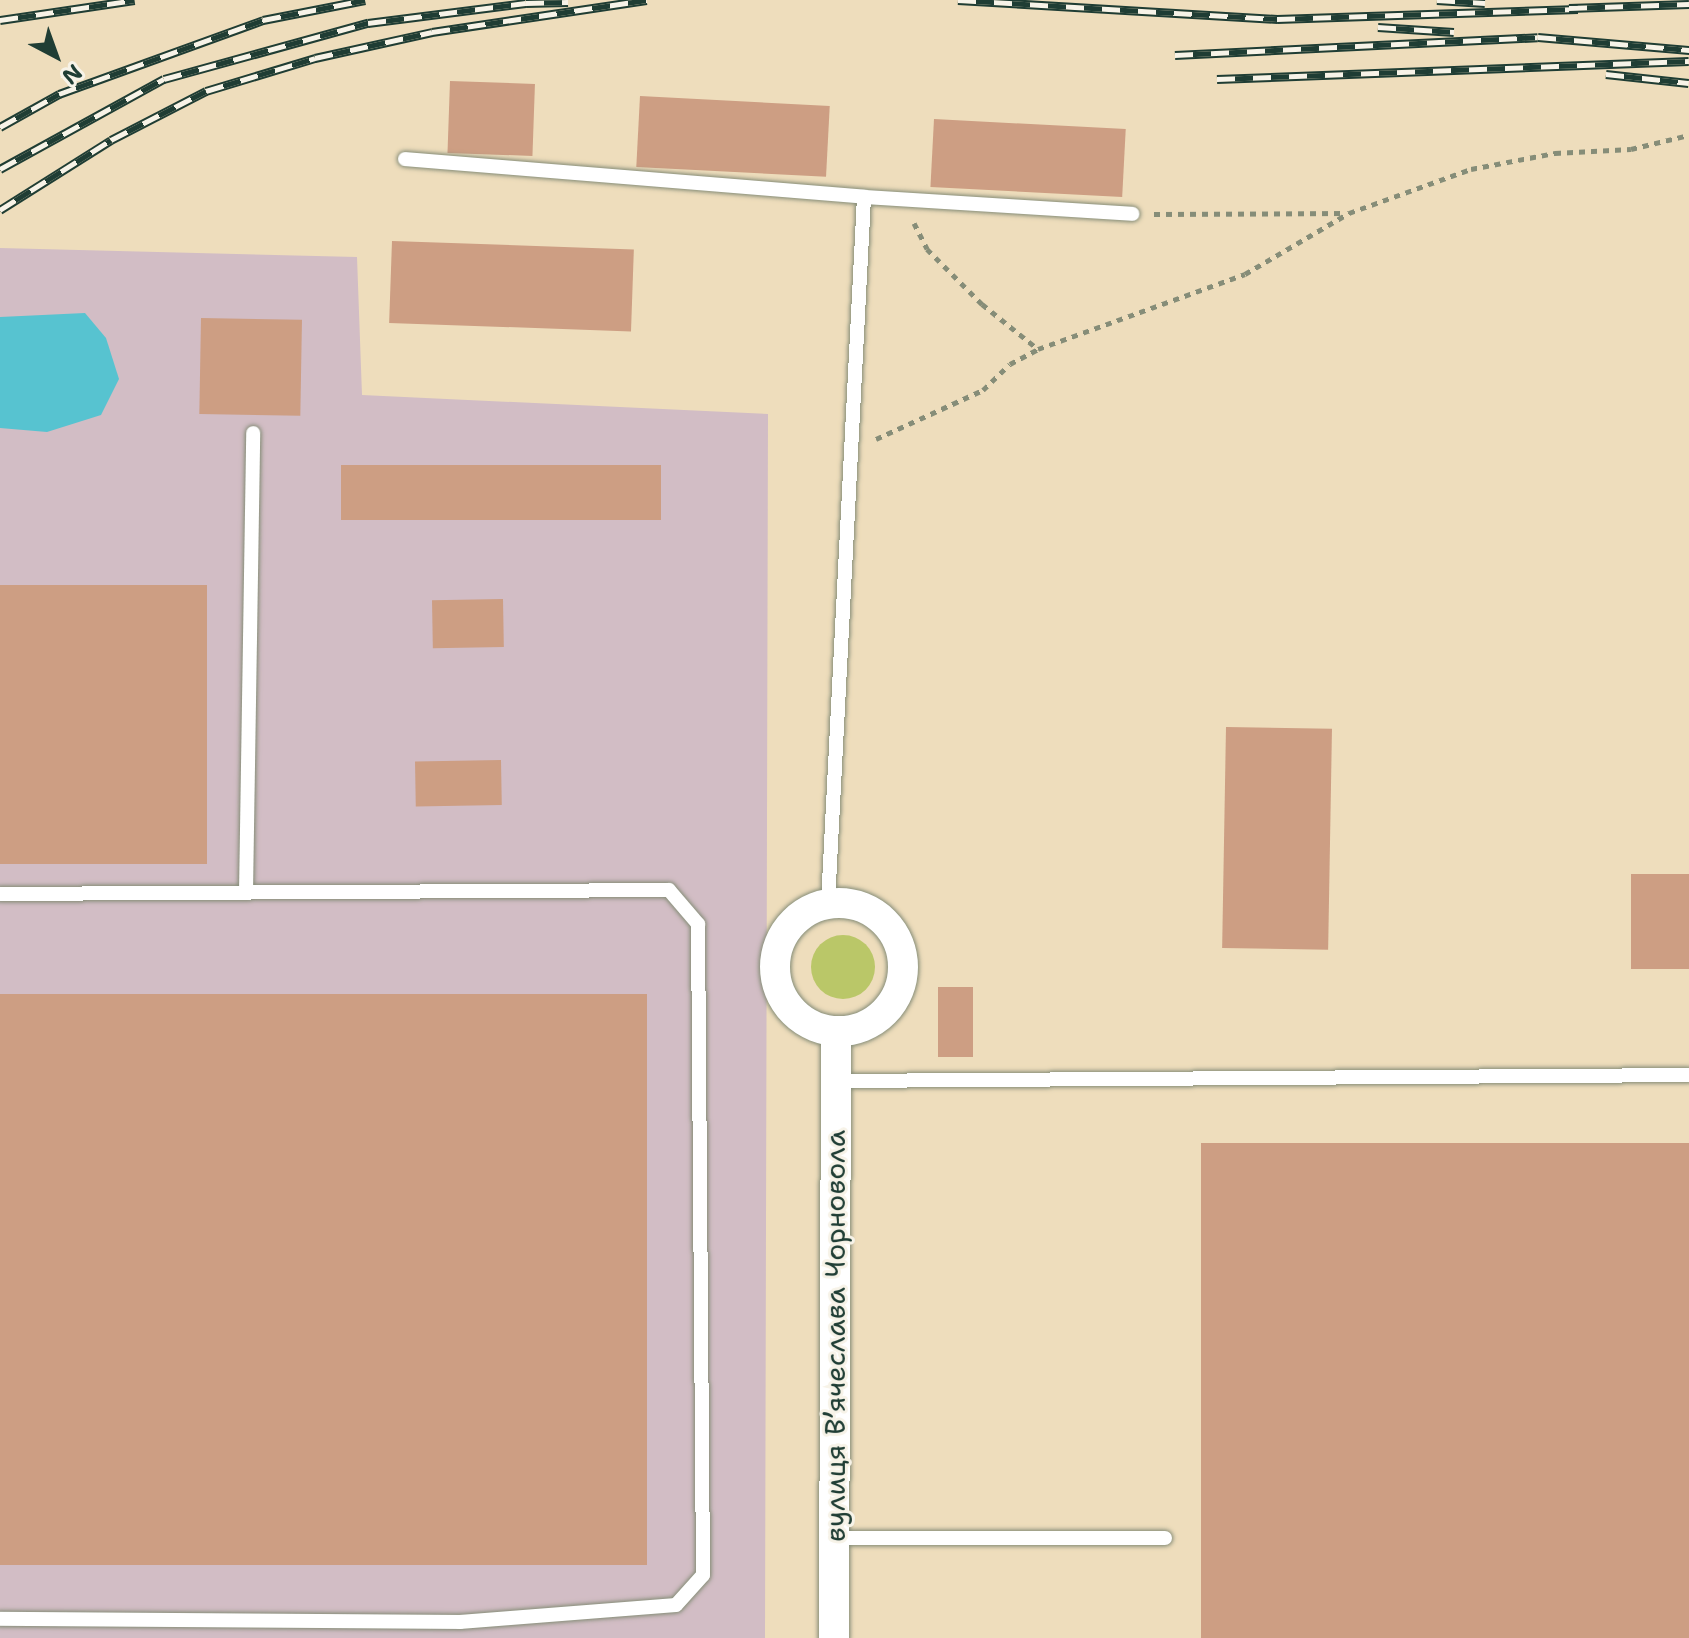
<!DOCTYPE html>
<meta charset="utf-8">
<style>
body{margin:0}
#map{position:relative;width:1689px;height:1638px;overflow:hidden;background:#eeddbc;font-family:"Shantell Sans",sans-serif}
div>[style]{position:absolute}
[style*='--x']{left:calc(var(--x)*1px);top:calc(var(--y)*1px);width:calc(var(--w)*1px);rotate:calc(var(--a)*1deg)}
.industrial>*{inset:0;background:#d2bdc5}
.green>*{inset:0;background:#bac768}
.round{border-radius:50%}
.water>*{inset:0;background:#57c3d0}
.building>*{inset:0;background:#cd9e83;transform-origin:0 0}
.path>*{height:5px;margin-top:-2.5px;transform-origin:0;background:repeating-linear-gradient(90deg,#868d78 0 6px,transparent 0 12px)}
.roads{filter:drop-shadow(0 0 2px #868d78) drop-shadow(0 0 2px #868d78)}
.service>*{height:14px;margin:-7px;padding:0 7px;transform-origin:7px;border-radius:7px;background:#fff}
.minor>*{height:30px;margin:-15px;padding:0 15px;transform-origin:15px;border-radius:15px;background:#fff}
.minor>.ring{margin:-15px;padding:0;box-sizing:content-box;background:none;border:30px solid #fff;border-radius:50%}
.rail>*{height:9px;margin-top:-4.5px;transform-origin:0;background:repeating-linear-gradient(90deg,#f7f3e8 0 18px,#1f3d34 0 36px);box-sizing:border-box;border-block:2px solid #1f3d34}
span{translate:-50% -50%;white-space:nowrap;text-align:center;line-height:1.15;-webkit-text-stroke:6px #f7f3e8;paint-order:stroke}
.street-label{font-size:28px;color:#1f3d34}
.north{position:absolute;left:16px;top:16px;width:80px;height:80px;-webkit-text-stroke:6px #f7f3e8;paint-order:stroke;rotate:139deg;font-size:22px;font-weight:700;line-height:32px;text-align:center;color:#1f3d34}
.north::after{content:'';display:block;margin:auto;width:28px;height:36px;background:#1f3d34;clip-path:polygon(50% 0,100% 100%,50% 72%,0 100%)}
</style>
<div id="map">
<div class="industrial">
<i style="clip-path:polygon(0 248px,357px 257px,362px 395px,768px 414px,765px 1638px,0 1638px)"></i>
</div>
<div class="green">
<i class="round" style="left:811px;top:935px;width:64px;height:64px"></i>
</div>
<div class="water">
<i style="clip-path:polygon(85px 313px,106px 338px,119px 379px,101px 415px,47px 432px,0 428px,0 317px)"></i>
</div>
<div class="building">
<i style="left:450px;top:81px;width:85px;height:72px;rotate:2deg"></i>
<i style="left:640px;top:96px;width:190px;height:71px;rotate:3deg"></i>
<i style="left:934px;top:119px;width:192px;height:68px;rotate:3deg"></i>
<i style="left:392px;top:241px;width:242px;height:82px;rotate:2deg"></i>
<i style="left:201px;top:318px;width:101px;height:96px;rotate:1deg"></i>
<i style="left:661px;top:465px;width:55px;height:320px;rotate:90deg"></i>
<i style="left:207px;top:585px;width:279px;height:207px;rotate:90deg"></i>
<i style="left:503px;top:599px;width:48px;height:71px;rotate:89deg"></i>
<i style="left:1226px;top:727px;width:106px;height:221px;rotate:1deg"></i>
<i style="left:501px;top:760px;width:45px;height:86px;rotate:89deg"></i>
<i style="left:1689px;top:874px;width:95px;height:58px;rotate:90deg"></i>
<i style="left:938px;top:987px;width:35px;height:70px"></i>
<i style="left:647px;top:994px;width:571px;height:647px;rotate:90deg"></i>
<i style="left:1201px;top:1143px;width:488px;height:495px"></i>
</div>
<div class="path">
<i style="--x:1154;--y:214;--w:190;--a:-0.3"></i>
<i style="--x:914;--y:223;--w:29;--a:63"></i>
<i style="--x:927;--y:249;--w:78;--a:45"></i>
<i style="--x:982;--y:304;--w:72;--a:38.8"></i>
<i style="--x:876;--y:439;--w:118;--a:-24.6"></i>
<i style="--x:983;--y:390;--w:37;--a:-44"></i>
<i style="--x:1010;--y:364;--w:32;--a:-28"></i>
<i style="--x:1038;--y:349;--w:220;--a:-19.9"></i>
<i style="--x:1245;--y:274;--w:121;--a:-30.4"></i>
<i style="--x:1349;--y:213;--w:130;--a:-19.8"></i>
<i style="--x:1471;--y:169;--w:86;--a:-10.8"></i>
<i style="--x:1555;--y:153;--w:76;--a:-3"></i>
<i style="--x:1631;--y:149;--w:60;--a:-13.6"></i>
</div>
<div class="roads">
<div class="service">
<i style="--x:405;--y:159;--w:461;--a:4.7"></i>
<i style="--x:246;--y:893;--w:460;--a:-89.1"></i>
<i style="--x:0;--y:894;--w:669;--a:-0.34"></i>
<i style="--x:669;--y:890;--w:45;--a:49.5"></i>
<i style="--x:698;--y:924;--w:651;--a:89.56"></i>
<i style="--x:703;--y:1575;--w:40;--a:132"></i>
<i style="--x:676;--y:1605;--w:217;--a:175.5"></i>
<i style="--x:460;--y:1622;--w:460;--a:-179.6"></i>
<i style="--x:828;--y:903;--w:707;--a:-87.08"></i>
<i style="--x:864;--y:197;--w:269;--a:3.6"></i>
<i style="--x:836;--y:1081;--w:853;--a:-0.4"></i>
<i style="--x:834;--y:1538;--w:331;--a:0"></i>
</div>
<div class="minor">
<i class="ring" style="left:775px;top:903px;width:98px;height:98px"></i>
<i style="--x:834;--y:1638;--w:605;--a:-89.81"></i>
</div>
</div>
<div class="rail">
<i style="--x:958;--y:0;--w:320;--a:3.4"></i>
<i style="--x:1277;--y:19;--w:301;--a:-1.9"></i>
<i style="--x:1437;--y:0;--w:48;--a:3.6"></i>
<i style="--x:1569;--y:8;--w:120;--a:-1.9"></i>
<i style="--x:0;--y:20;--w:136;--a:-8.4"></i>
<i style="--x:1378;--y:27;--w:76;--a:3.8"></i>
<i style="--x:1175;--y:55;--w:363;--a:-2.8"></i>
<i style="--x:1538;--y:37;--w:152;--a:4.9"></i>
<i style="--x:1606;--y:74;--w:83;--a:6.2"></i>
<i style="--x:1217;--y:79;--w:472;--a:-2.2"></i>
<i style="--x:0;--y:127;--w:68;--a:-29.2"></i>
<i style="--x:59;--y:94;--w:217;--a:-19.9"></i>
<i style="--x:263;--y:20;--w:104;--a:-11.1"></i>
<i style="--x:0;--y:169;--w:187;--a:-28.8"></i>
<i style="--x:164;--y:79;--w:212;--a:-15.4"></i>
<i style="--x:368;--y:23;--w:159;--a:-7.2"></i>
<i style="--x:526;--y:3;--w:42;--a:-1.4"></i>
<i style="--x:0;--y:210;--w:131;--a:-32.2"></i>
<i style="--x:111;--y:140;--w:107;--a:-27.3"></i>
<i style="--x:206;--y:91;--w:114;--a:-16.8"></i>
<i style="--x:315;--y:58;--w:120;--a:-12.5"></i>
<i style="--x:432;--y:32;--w:217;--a:-8.5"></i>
</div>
<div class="street-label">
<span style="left:835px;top:1336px;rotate:-90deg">вулиця Вʼячеслава Чорновола</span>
</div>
<div class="north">N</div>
</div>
